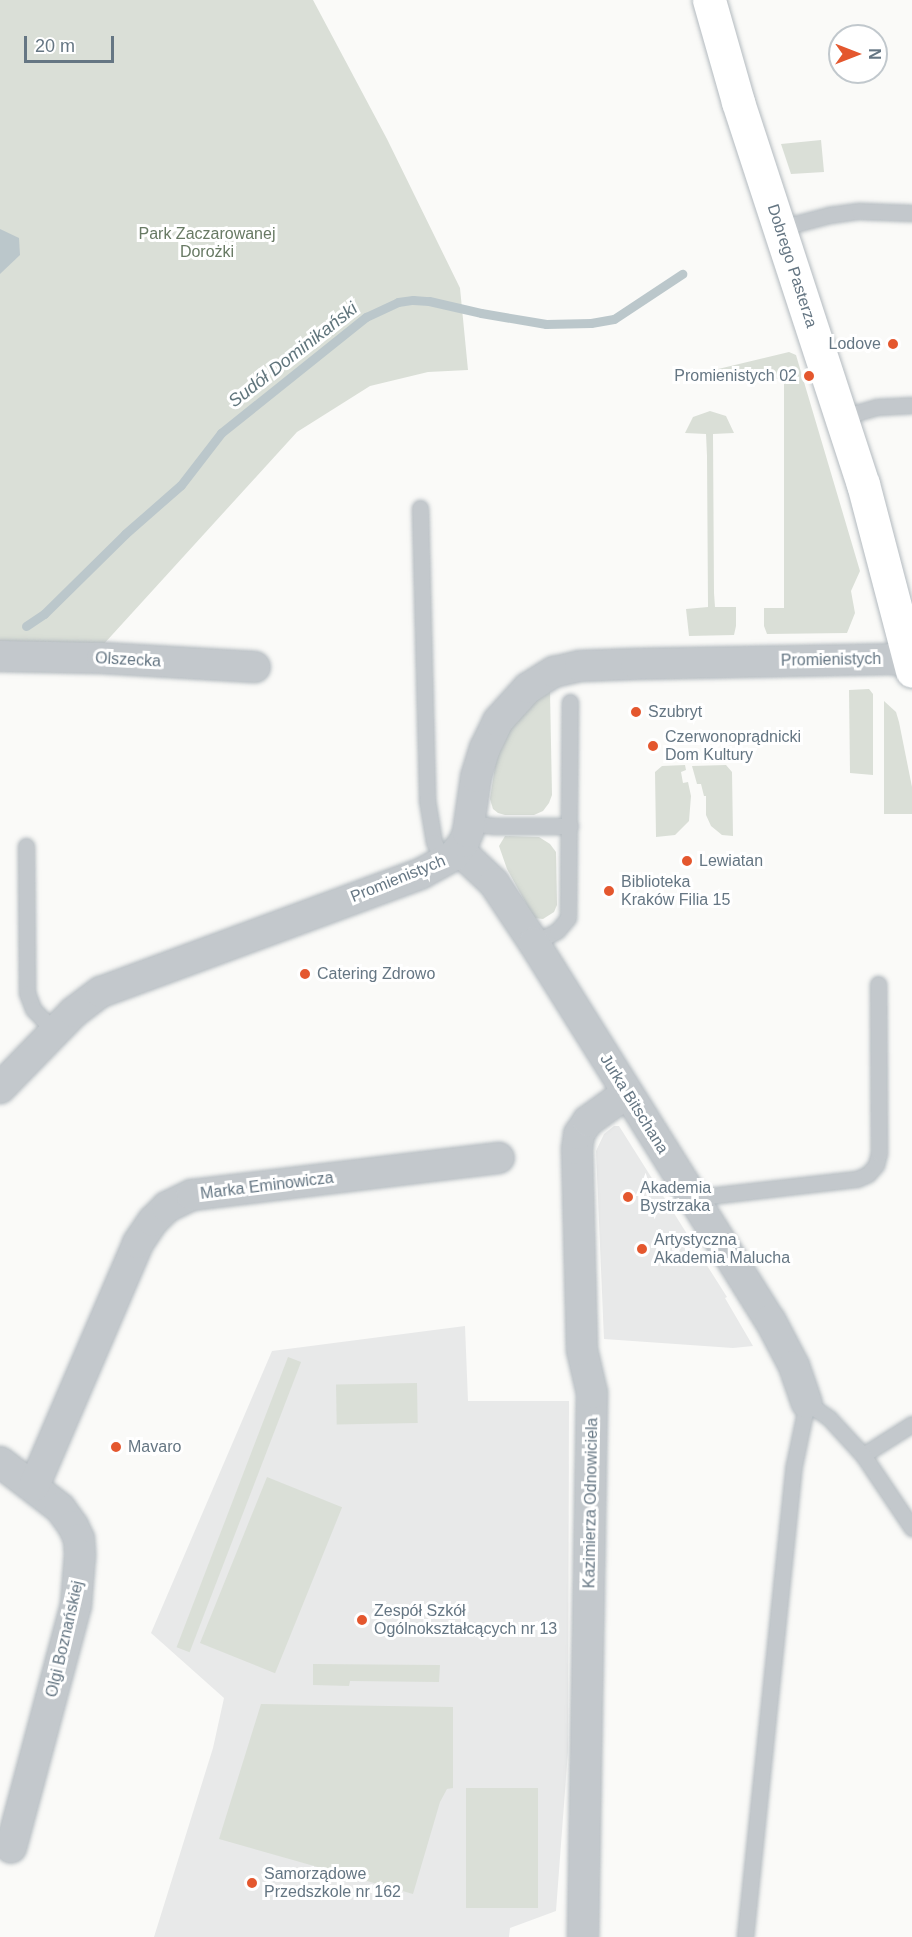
<!DOCTYPE html>
<meta charset="utf-8">
<style>
body{margin:0}
#map{position:relative;width:912px;height:1937px;overflow:hidden;background:#fafaf8;font-family:Arial,sans-serif}
div>[style]{position:absolute}
[style*='--x']{left:calc(var(--x)*1px);top:calc(var(--y)*1px);width:calc(var(--w)*1px);rotate:calc(var(--a)*1deg)}
.built>*{inset:0;background:#e8e9e9}
.green>*{inset:0;background:#dadfd7;transform-origin:0 0}
.water>*{inset:0;background:#bbc7cb}
.stream>*{height:9px;margin:-4.5px;padding:0 4.5px;transform-origin:4.5px;border-radius:4.5px;background:#bbc7cb}
.roads{filter:drop-shadow(0 0 2px #b3babf) drop-shadow(0 0 2px #b3babf)}
.lane>*{height:15px;margin:-7.5px;padding:0 7.5px;transform-origin:7.5px;border-radius:7.5px;background:#c3c8cc}
.street>*{height:30px;margin:-15px;padding:0 15px;transform-origin:15px;border-radius:15px;background:#c3c8cc}
.secondary>*{height:33px;margin:-16.5px;padding:0 16.5px;transform-origin:16.5px;border-radius:16.5px;background:#fff}
.dots>*{width:16px;height:16px;translate:-50% -50%;box-sizing:border-box;border:3px solid #fff;border-radius:50%}
span{translate:-50% -50%;white-space:nowrap;text-align:center;line-height:1.15;-webkit-text-stroke:6px #fff;paint-order:stroke}
.park-label{font-size:16px;color:#687a64}
.street-label{font-size:16px;color:#657683}
.poi-label{font-size:16px;color:#657683}
.right{translate:-100% -50%;text-align:right}
.left{translate:0 -50%;text-align:left}
.water-label{font-size:18px;color:#60757c;font-style:italic}
.north{position:absolute;left:828px;top:24px;width:60px;height:60px;box-sizing:border-box;background:#fff;border:2px solid #c1c8cd;border-radius:50%;rotate:90deg;font-size:16px;font-weight:700;line-height:24px;text-align:center;color:#657683}
.north::after{content:'';display:block;margin:auto;width:21px;height:27px;background:#e4572e;clip-path:polygon(50% 0,100% 100%,50% 72%,0 100%)}
.scale{position:absolute;left:24px;top:36px;width:90px;height:27px;box-sizing:border-box;border:3px solid #657683;border-top:0;padding-left:8px;font-size:18px;line-height:21px;white-space:nowrap;color:#657683;-webkit-text-stroke:4px #fff;paint-order:stroke}
</style>
<div id="map">
<div class="built">
<i style="clip-path:polygon(614px 1126px,619px 1126px,694px 1245px,727px 1297px,725px 1298px,753px 1346px,733px 1348px,604px 1339px,596px 1151px,604px 1134px)"></i>
<i style="clip-path:polygon(465px 1326px,468px 1401px,569px 1401px,568px 1751px,556px 1911px,510px 1928px,509px 1937px,154px 1937px,213px 1748px,224px 1698px,151px 1633px,272px 1351px)"></i>
</div>
<div class="green">
<i style="clip-path:polygon(0 0,313px 0,387px 139px,460px 288px,468px 370px,428px 372px,370px 386px,297px 432px,102px 646px,0 644px)"></i>
<i style="clip-path:polygon(821px 140px,824px 172px,791px 174px,781px 144px)"></i>
<i style="clip-path:polygon(789px 352px,796px 355px,860px 571px,851px 591px,855px 613px,847px 633px,767px 634px,764px 626px,764px 608px,784px 608px,784px 379px,689px 379px,689px 376px)"></i>
<i style="clip-path:polygon(710px 411px,726px 416px,734px 433px,713px 434px,714px 593px,715px 607px,736px 607px,736px 626px,734px 635px,689px 636px,686px 609px,708px 607px,707px 456px,706px 434px,685px 433px,693px 417px)"></i>
<i style="clip-path:polygon(869px 689px,873px 694px,873px 775px,850px 773px,849px 690px)"></i>
<i style="clip-path:polygon(550px 692px,552px 795px,549px 803px,543px 811px,534px 815px,505px 815px,498px 813px,493px 809px,490px 799px,496px 760px,510px 730px,533px 703px)"></i>
<i style="clip-path:polygon(884px 701px,896px 712px,899px 722px,912px 787px,912px 814px,884px 814px)"></i>
<i style="clip-path:polygon(685px 765px,686px 770px,681px 772px,683px 783px,688px 782px,691px 796px,689px 821px,675px 835px,656px 837px,655px 772px,662px 766px)"></i>
<i style="clip-path:polygon(726px 765px,732px 772px,733px 836px,722px 835px,711px 826px,706px 815px,706px 796px,704px 796px,701px 784px,697px 784px,692px 766px)"></i>
<i style="clip-path:polygon(505px 836px,539px 837px,550px 844px,556px 852px,557px 905px,554px 912px,543px 919px,534px 918px,507px 869px,499px 846px)"></i>
<i style="left:288px;top:1357px;width:14px;height:311px;rotate:21deg"></i>
<i style="left:417px;top:1383px;width:40px;height:81px;rotate:89deg"></i>
<i style="left:267px;top:1477px;width:81px;height:179px;rotate:22deg"></i>
<i style="clip-path:polygon(313px 1664px,440px 1665px,439px 1682px,350px 1681px,349px 1686px,313px 1685px)"></i>
<i style="clip-path:polygon(261px 1704px,453px 1707px,453px 1788px,447px 1789px,440px 1802px,413px 1894px,219px 1839px)"></i>
<i style="left:538px;top:1788px;width:120px;height:72px;rotate:90deg"></i>
</div>
<div class="water">
<i style="clip-path:polygon(0 229px,19px 238px,20px 255px,0 274px)"></i>
</div>
<div class="stream">
<i style="--x:26;--y:626;--w:22;--a:-34"></i>
<i style="--x:44;--y:614;--w:114;--a:-44.6"></i>
<i style="--x:125;--y:534;--w:74;--a:-41.2"></i>
<i style="--x:181;--y:485;--w:66;--a:-52.4"></i>
<i style="--x:221;--y:433;--w:186;--a:-38.7"></i>
<i style="--x:366;--y:317;--w:35;--a:-25"></i>
<i style="--x:398;--y:302;--w:15;--a:-8"></i>
<i style="--x:413;--y:300;--w:16;--a:4"></i>
<i style="--x:429;--y:301;--w:53;--a:13"></i>
<i style="--x:481;--y:313;--w:66;--a:9.6"></i>
<i style="--x:546;--y:324;--w:45;--a:-1.3"></i>
<i style="--x:591;--y:323;--w:23;--a:-10"></i>
<i style="--x:614;--y:319;--w:82;--a:-33.5"></i>
</div>
<div class="roads">
<div class="lane">
<i style="--x:780;--y:228;--w:51;--a:-14.9"></i>
<i style="--x:829;--y:215;--w:30;--a:-8"></i>
<i style="--x:859;--y:211;--w:53;--a:2.2"></i>
<i style="--x:842;--y:417;--w:35;--a:-16"></i>
<i style="--x:876;--y:407;--w:36;--a:-3"></i>
<i style="--x:420;--y:508;--w:292;--a:88.6"></i>
<i style="--x:427;--y:800;--w:43;--a:80.5"></i>
<i style="--x:434;--y:842;--w:22;--a:63"></i>
<i style="--x:470;--y:823;--w:23;--a:7"></i>
<i style="--x:493;--y:826;--w:77;--a:0"></i>
<i style="--x:26;--y:846;--w:147;--a:89.6"></i>
<i style="--x:27;--y:993;--w:17;--a:69"></i>
<i style="--x:33;--y:1009;--w:30;--a:46"></i>
<i style="--x:534;--y:943;--w:26;--a:-28"></i>
<i style="--x:557;--y:931;--w:17;--a:-50"></i>
<i style="--x:568;--y:918;--w:216;--a:-89.5"></i>
<i style="--x:692;--y:1198;--w:166;--a:-6.6"></i>
<i style="--x:857;--y:1179;--w:12;--a:-24"></i>
<i style="--x:868;--y:1174;--w:12;--a:-48"></i>
<i style="--x:876;--y:1165;--w:12;--a:-76"></i>
<i style="--x:879;--y:1153;--w:169;--a:-90.3"></i>
<i style="--x:863;--y:1455;--w:58;--a:-32.3"></i>
<i style="--x:745;--y:1937;--w:475;--a:-84.1"></i>
<i style="--x:794;--y:1465;--w:63;--a:-78.2"></i>
<i style="--x:807;--y:1403;--w:27;--a:34"></i>
<i style="--x:829;--y:1418;--w:50;--a:47.4"></i>
<i style="--x:863;--y:1455;--w:88;--a:56.1"></i>
</div>
<div class="street">
<i style="--x:0;--y:656;--w:102;--a:1.1"></i>
<i style="--x:102;--y:658;--w:153;--a:3.4"></i>
<i style="--x:459;--y:850;--w:48;--a:43.3"></i>
<i style="--x:494;--y:883;--w:72;--a:56.3"></i>
<i style="--x:534;--y:943;--w:445;--a:58"></i>
<i style="--x:770;--y:1320;--w:52;--a:62.4"></i>
<i style="--x:794;--y:1366;--w:39;--a:71"></i>
<i style="--x:0;--y:1088;--w:106;--a:-45.8"></i>
<i style="--x:74;--y:1012;--w:34;--a:-37"></i>
<i style="--x:101;--y:992;--w:342;--a:-20.3"></i>
<i style="--x:422;--y:873;--w:37;--a:-29"></i>
<i style="--x:454;--y:855;--w:16;--a:-52"></i>
<i style="--x:464;--y:842;--w:11;--a:-68"></i>
<i style="--x:468;--y:832;--w:56;--a:-81.7"></i>
<i style="--x:476;--y:777;--w:30;--a:-73"></i>
<i style="--x:485;--y:748;--w:30;--a:-64"></i>
<i style="--x:498;--y:721;--w:45;--a:-47.7"></i>
<i style="--x:528;--y:688;--w:31;--a:-32"></i>
<i style="--x:554;--y:672;--w:27;--a:-13"></i>
<i style="--x:580;--y:666;--w:56;--a:-2"></i>
<i style="--x:636;--y:664;--w:254;--a:-1.1"></i>
<i style="--x:890;--y:659;--w:22;--a:8"></i>
<i style="--x:0;--y:1462;--w:76;--a:37.5"></i>
<i style="--x:60;--y:1508;--w:22;--a:54"></i>
<i style="--x:73;--y:1526;--w:14;--a:65"></i>
<i style="--x:79;--y:1539;--w:16;--a:86"></i>
<i style="--x:80;--y:1555;--w:50;--a:94.6"></i>
<i style="--x:76;--y:1605;--w:251;--a:105"></i>
<i style="--x:34;--y:1486;--w:264;--a:-66.8"></i>
<i style="--x:138;--y:1243;--w:27;--a:-56"></i>
<i style="--x:153;--y:1221;--w:20;--a:-45"></i>
<i style="--x:167;--y:1207;--w:28;--a:-26"></i>
<i style="--x:192;--y:1195;--w:309;--a:-6.9"></i>
<i style="--x:583;--y:1937;--w:544;--a:-89.05"></i>
<i style="--x:592;--y:1393;--w:44;--a:-103.1"></i>
<i style="--x:582;--y:1350;--w:201;--a:-91.4"></i>
<i style="--x:577;--y:1149;--w:15;--a:-82"></i>
<i style="--x:579;--y:1134;--w:16;--a:-55"></i>
<i style="--x:588;--y:1121;--w:48;--a:-35.7"></i>
</div>
<div class="secondary">
<i style="--x:709;--y:0;--w:106;--a:74.1"></i>
<i style="--x:738;--y:102;--w:402;--a:71.9"></i>
<i style="--x:863;--y:484;--w:193;--a:75.3"></i>
</div>
</div>
<div class="dots">
<i style="left:893px;top:344px;background:#e4572e"></i>
<i style="left:809px;top:376px;background:#e4572e"></i>
<i style="left:636px;top:712px;background:#e4572e"></i>
<i style="left:653px;top:746px;background:#e4572e"></i>
<i style="left:687px;top:861px;background:#e4572e"></i>
<i style="left:609px;top:891px;background:#e4572e"></i>
<i style="left:305px;top:974px;background:#e4572e"></i>
<i style="left:628px;top:1197px;background:#e4572e"></i>
<i style="left:642px;top:1249px;background:#e4572e"></i>
<i style="left:116px;top:1447px;background:#e4572e"></i>
<i style="left:362px;top:1620px;background:#e4572e"></i>
<i style="left:252px;top:1883px;background:#e4572e"></i>
</div>
<div class="park-label">
<span style="left:207px;top:243px">Park Zaczarowanej<br>Dorożki</span>
</div>
<div class="street-label">
<span style="left:792px;top:266px;rotate:72deg">Dobrego Pasterza</span>
<span style="left:128px;top:660px;rotate:3deg">Olszecka</span>
<span style="left:831px;top:660px;rotate:-1deg">Promienistych</span>
<span style="left:398px;top:879px;rotate:-22deg">Promienistych</span>
<span style="left:634px;top:1104px;rotate:58deg">Jurka Bitschana</span>
<span style="left:267px;top:1186px;rotate:-7deg">Marka Eminowicza</span>
<span style="left:591px;top:1503px;rotate:-89deg">Kazimierza Odnowiciela</span>
<span style="left:65px;top:1639px;rotate:-77deg">Olgi Boznańskiej</span>
</div>
<div class="poi-label">
<span class="right" style="left:881px;top:344px">Lodove</span>
<span class="right" style="left:797px;top:376px">Promienistych 02</span>
<span class="left" style="left:648px;top:712px">Szubryt</span>
<span class="left" style="left:665px;top:746px">Czerwonoprądnicki<br>Dom Kultury</span>
<span class="left" style="left:699px;top:861px">Lewiatan</span>
<span class="left" style="left:621px;top:891px">Biblioteka<br>Kraków Filia 15</span>
<span class="left" style="left:317px;top:974px">Catering Zdrowo</span>
<span class="left" style="left:640px;top:1197px">Akademia<br>Bystrzaka</span>
<span class="left" style="left:654px;top:1249px">Artystyczna<br>Akademia Malucha</span>
<span class="left" style="left:128px;top:1447px">Mavaro</span>
<span class="left" style="left:374px;top:1620px">Zespół Szkół<br>Ogólnokształcących nr 13</span>
<span class="left" style="left:264px;top:1883px">Samorządowe<br>Przedszkole nr 162</span>
</div>
<div class="water-label">
<span style="left:293px;top:355px;rotate:-38deg">Sudół Dominikański</span>
</div>
<div class="north">N</div>
<div class="scale">20 m</div>
</div>
